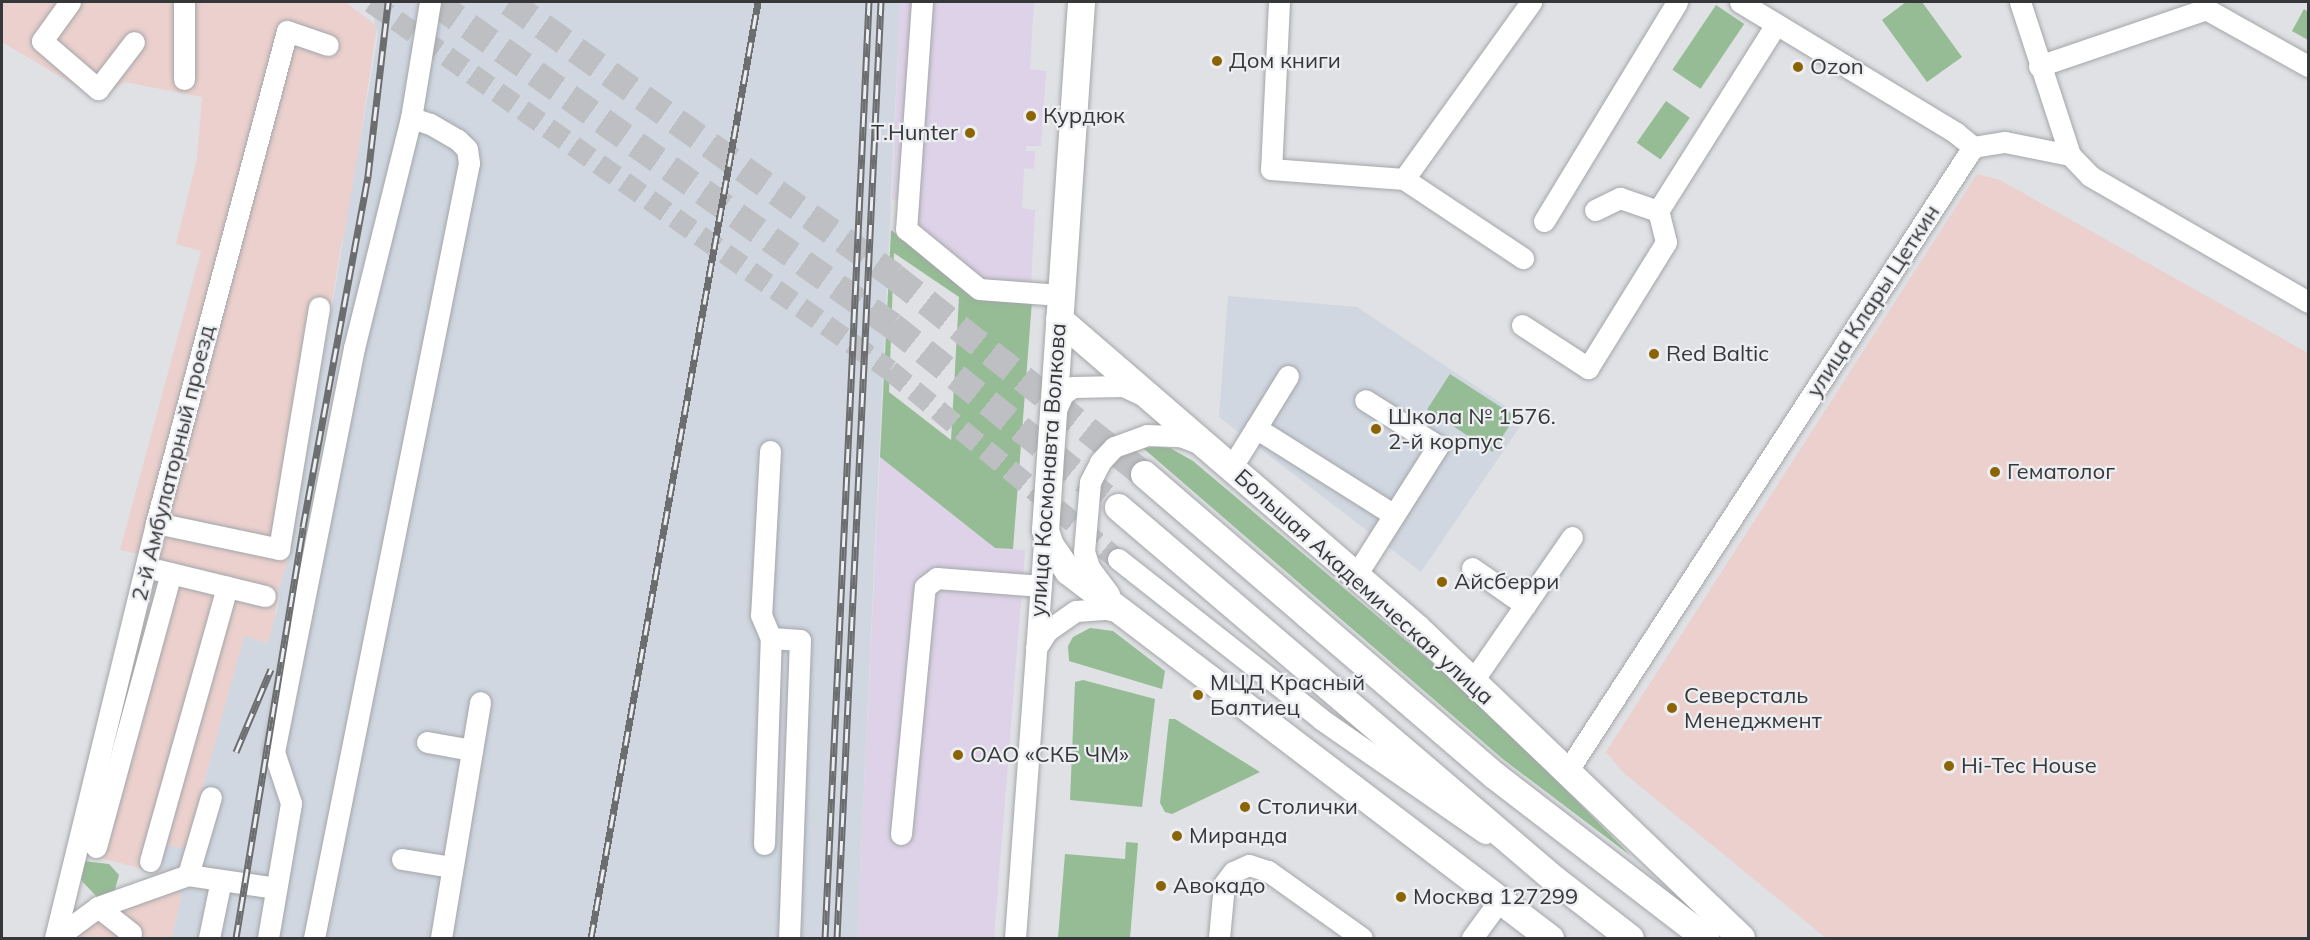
<!DOCTYPE html>
<meta charset="utf-8">
<style>
body{margin:0}
#map{position:relative;width:2310px;height:940px;overflow:hidden;background:#dfe1e4;font-family:Mulish,sans-serif}
div>[style]{position:absolute}
[style*='--x']{left:calc(var(--x)*1px);top:calc(var(--y)*1px);width:calc(var(--w)*1px);rotate:calc(var(--a)*1deg)}
.commercial>*{inset:0;background:#ddd2e7}
.industrial>*{inset:0;background:#ebd0cd}
.built>*{inset:0;background:#d0d7e1}
.green>*{inset:0;background:#95bc94;transform-origin:0 0}
.minor-tunnel>*{height:21px;margin-top:-10.5px;transform-origin:0;background:repeating-linear-gradient(90deg,#bdbfc2 0 21px,transparent 0 31px)}
.major-tunnel>*{height:27px;margin-top:-13.5px;transform-origin:0;background:repeating-linear-gradient(90deg,#bdbfc2 0 27px,transparent 0 41px)}
.roads{filter:drop-shadow(0 0 2px #a4a6a9) drop-shadow(0 0 2px #a4a6a9)}
.minor>*{height:21px;margin:-10.5px;padding:0 10.5px;transform-origin:10.5px;border-radius:10.5px;background:#fff}
.major>*{height:27px;margin:-13.5px;padding:0 13.5px;transform-origin:13.5px;border-radius:13.5px;background:#fff}
.rail>*{height:7px;margin-top:-3.5px;transform-origin:0;background:repeating-linear-gradient(90deg,#eceef2 0 14px,#6c6d6f 0 28px);box-sizing:border-box;border-block:2px solid #6c6d6f}
.dots>*{width:16px;height:16px;translate:-50% -50%;box-sizing:border-box;border:3px solid #eceef2;border-radius:50%}
span{translate:-50% -50%;white-space:nowrap;text-align:center;line-height:1.15;-webkit-text-stroke:4.5px #eceef2;paint-order:stroke}
.poi-label{font-size:22px;color:#363738}
.left{translate:0 -50%;text-align:left}
.right{translate:-100% -50%;text-align:right}
.street-label{font-size:22px;color:#363738}
.frame{position:absolute;inset:0;border:3px solid #363738;pointer-events:none}
</style>
<div id="map">
<div class="commercial">
<i style="clip-path:polygon(900px 2px,1034px 2px,1030px 69px,1046px 71px,1041px 146px,1026px 146px,1026px 151px,1035px 151px,1034px 169px,1024px 168px,1022px 208px,1035px 210px,1031px 285px,984px 282px,915px 224px,916px 202px,892px 200px)"></i>
<i style="clip-path:polygon(880px 457px,995px 548px,1025px 550px,994px 938px,857px 938px)"></i>
</div>
<div class="industrial">
<i style="clip-path:polygon(2px 2px,345px 2px,377px 26px,348px 221px,341px 246px,290px 554px,279px 588px,274px 622px,269px 643px,244px 637px,186px 850px,166px 845px,159px 873px,85px 854px,163px 559px,120px 550px,201px 251px,176px 244px,197px 159px,202px 97px,125px 82px,98px 99px,2px 42px)"></i>
<i style="clip-path:polygon(1977px 174px,2000px 180px,2308px 353px,2308px 938px,1826px 938px,1624px 773px,1606px 752px)"></i>
<i style="clip-path:polygon(163px 889px,182px 893px,172px 938px,72px 938px,105px 914px)"></i>
</div>
<div class="built">
<i style="clip-path:polygon(377px 2px,900px 2px,857px 938px,172px 938px,182px 893px,163px 889px,159px 873px,166px 845px,186px 849px,244px 636px,268px 643px,280px 598px,279px 588px,290px 554px,378px 35px,374px 20px)"></i>
<i style="clip-path:polygon(1228px 296px,1357px 307px,1525px 419px,1421px 572px,1219px 417px)"></i>
</div>
<div class="green">
<i style="clip-path:polygon(1906px 2px,1922px 2px,1962px 57px,1927px 82px,1882px 20px)"></i>
<i style="left:1716px;top:5px;width:34px;height:78px;rotate:34deg"></i>
<i style="clip-path:polygon(2304px 9px,2308px 12px,2308px 40px,2292px 31px)"></i>
<i style="left:1666px;top:101px;width:29px;height:51px;rotate:35deg"></i>
<i style="clip-path:polygon(evenodd,891px 230px,980px 297px,1032px 301px,1013px 549px,995px 548px,880px 457px,891px 230px,894px 253px,959px 297px,951px 440px,889px 392px,894px 253px)"></i>
<i style="left:1450px;top:374px;width:78px;height:42px;rotate:33deg"></i>
<i style="clip-path:polygon(1158px 447px,1170px 448px,1193px 461px,1485px 707px,1631px 856px,1504px 760px,1143px 448px)"></i>
<i style="clip-path:polygon(1090px 628px,1113px 631px,1165px 671px,1162px 689px,1069px 661px,1068px 646px,1073px 637px)"></i>
<i style="clip-path:polygon(1083px 680px,1155px 699px,1142px 807px,1070px 800px,1075px 682px)"></i>
<i style="clip-path:polygon(1169px 719px,1175px 719px,1260px 772px,1172px 814px,1165px 812px,1160px 803px)"></i>
<i style="clip-path:polygon(1126px 842px,1138px 843px,1130px 938px,1058px 938px,1065px 854px,1125px 859px)"></i>
<i style="clip-path:polygon(83px 861px,109px 864px,119px 875px,113px 896px,99px 899px,79px 878px)"></i>
</div>
<div class="minor-tunnel">
<i style="--x:371;--y:2;--w:636;--a:35.34"></i>
<i style="--x:890;--y:370;--w:296;--a:39.7"></i>
</div>
<div class="major-tunnel">
<i style="--x:435;--y:2;--w:560;--a:35.25"></i>
<i style="--x:892;--y:325;--w:290;--a:38.8"></i>
<i style="--x:509;--y:2;--w:473;--a:35.4"></i>
<i style="--x:894;--y:276;--w:319;--a:38.4"></i>
</div>
<div class="roads">
<div class="minor">
<i style="--x:70;--y:2;--w:48;--a:125.7"></i>
<i style="--x:42;--y:41;--w:74;--a:40.6"></i>
<i style="--x:98;--y:89;--w:59;--a:-52.5"></i>
<i style="--x:922;--y:2;--w:228;--a:94"></i>
<i style="--x:906;--y:229;--w:94;--a:39.4"></i>
<i style="--x:979;--y:289;--w:81;--a:4.2"></i>
<i style="--x:1279;--y:2;--w:167;--a:92.7"></i>
<i style="--x:1271;--y:169;--w:133;--a:4.3"></i>
<i style="--x:1404;--y:179;--w:218;--a:-54.3"></i>
<i style="--x:1740;--y:2;--w:253;--a:31.2"></i>
<i style="--x:1956;--y:133;--w:22;--a:39"></i>
<i style="--x:2020;--y:2;--w:161;--a:71.9"></i>
<i style="--x:2039;--y:66;--w:176;--a:-18.8"></i>
<i style="--x:2206;--y:9;--w:117;--a:29.2"></i>
<i style="--x:184;--y:79;--w:77;--a:-90"></i>
<i style="--x:1404;--y:179;--w:143;--a:33.6"></i>
<i style="--x:1595;--y:210;--w:28;--a:-26"></i>
<i style="--x:1620;--y:198;--w:40;--a:18.9"></i>
<i style="--x:1544;--y:221;--w:256;--a:-58.7"></i>
<i style="--x:1522;--y:325;--w:79;--a:33.1"></i>
<i style="--x:1588;--y:368;--w:148;--a:-58.2"></i>
<i style="--x:1666;--y:242;--w:32;--a:-104"></i>
<i style="--x:1658;--y:211;--w:221;--a:-57.7"></i>
<i style="--x:1054;--y:414;--w:22;--a:-66"></i>
<i style="--x:1063;--y:394;--w:12;--a:-35"></i>
<i style="--x:1073;--y:387;--w:50;--a:-1.1"></i>
<i style="--x:1123;--y:386;--w:19;--a:25"></i>
<i style="--x:1256;--y:428;--w:61;--a:-58.4"></i>
<i style="--x:770;--y:451;--w:164;--a:93.1"></i>
<i style="--x:761;--y:615;--w:25;--a:67"></i>
<i style="--x:1231;--y:468;--w:47;--a:-58"></i>
<i style="--x:1256;--y:428;--w:163;--a:32.2"></i>
<i style="--x:156;--y:523;--w:126;--a:11.9"></i>
<i style="--x:279;--y:549;--w:245;--a:-80.6"></i>
<i style="--x:1118;--y:559;--w:258;--a:38.2"></i>
<i style="--x:1321;--y:719;--w:200;--a:34.8"></i>
<i style="--x:1472;--y:568;--w:65;--a:34.9"></i>
<i style="--x:158;--y:570;--w:110;--a:13.7"></i>
<i style="--x:1356;--y:575;--w:153;--a:-57.6"></i>
<i style="--x:1438;--y:446;--w:86;--a:-147.8"></i>
<i style="--x:1109;--y:594;--w:34;--a:-127"></i>
<i style="--x:1089;--y:567;--w:16;--a:-108"></i>
<i style="--x:1084;--y:552;--w:70;--a:-85.1"></i>
<i style="--x:1090;--y:482;--w:22;--a:-63"></i>
<i style="--x:1100;--y:462;--w:21;--a:-47"></i>
<i style="--x:1114;--y:447;--w:35;--a:-20"></i>
<i style="--x:1147;--y:435;--w:33;--a:2"></i>
<i style="--x:1180;--y:436;--w:19;--a:21"></i>
<i style="--x:1036;--y:648;--w:20;--a:-57"></i>
<i style="--x:1047;--y:631;--w:35;--a:-35"></i>
<i style="--x:1076;--y:611;--w:31;--a:-4"></i>
<i style="--x:1107;--y:609;--w:16;--a:14"></i>
<i style="--x:1472;--y:682;--w:176;--a:-55.4"></i>
<i style="--x:427;--y:742;--w:46;--a:10.1"></i>
<i style="--x:1566;--y:773;--w:747;--a:-56.97"></i>
<i style="--x:1973;--y:147;--w:32;--a:-9"></i>
<i style="--x:2005;--y:142;--w:66;--a:11.3"></i>
<i style="--x:2070;--y:155;--w:29;--a:46"></i>
<i style="--x:2090;--y:176;--w:252;--a:30"></i>
<i style="--x:901;--y:834;--w:248;--a:-84.5"></i>
<i style="--x:925;--y:587;--w:15;--a:-37"></i>
<i style="--x:937;--y:578;--w:104;--a:4.4"></i>
<i style="--x:764;--y:844;--w:206;--a:-88.1"></i>
<i style="--x:771;--y:638;--w:29;--a:4"></i>
<i style="--x:800;--y:640;--w:298;--a:92.1"></i>
<i style="--x:96;--y:847;--w:284;--a:-74.7"></i>
<i style="--x:402;--y:859;--w:51;--a:9.1"></i>
<i style="--x:150;--y:861;--w:285;--a:-74.3"></i>
<i style="--x:188;--y:875;--w:89;--a:8.4"></i>
<i style="--x:98;--y:907;--w:42;--a:38.2"></i>
<i style="--x:55;--y:938;--w:427;--a:-76.3"></i>
<i style="--x:156;--y:523;--w:509;--a:-75.09"></i>
<i style="--x:287;--y:31;--w:43;--a:18.9"></i>
<i style="--x:56;--y:938;--w:52;--a:-36.4"></i>
<i style="--x:98;--y:907;--w:96;--a:-19.6"></i>
<i style="--x:188;--y:875;--w:81;--a:-73.6"></i>
<i style="--x:209;--y:938;--w:59;--a:-78.3"></i>
<i style="--x:268;--y:938;--w:137;--a:-80.3"></i>
<i style="--x:291;--y:803;--w:54;--a:-108.4"></i>
<i style="--x:274;--y:752;--w:412;--a:-78.8"></i>
<i style="--x:354;--y:348;--w:237;--a:-76.1"></i>
<i style="--x:314;--y:938;--w:790;--a:-78.69"></i>
<i style="--x:469;--y:163;--w:14;--a:-98"></i>
<i style="--x:467;--y:149;--w:13;--a:-135"></i>
<i style="--x:458;--y:140;--w:32;--a:-150"></i>
<i style="--x:430;--y:124;--w:20;--a:-162"></i>
<i style="--x:411;--y:118;--w:118;--a:-80.7"></i>
<i style="--x:441;--y:938;--w:239;--a:-80.6"></i>
<i style="--x:1015;--y:938;--w:409;--a:-85.8"></i>
<i style="--x:1219;--y:938;--w:54;--a:-84.7"></i>
<i style="--x:1224;--y:884;--w:15;--a:-53"></i>
<i style="--x:1233;--y:872;--w:17;--a:-24"></i>
<i style="--x:1249;--y:865;--w:20;--a:18"></i>
<i style="--x:1268;--y:871;--w:115;--a:35.5"></i>
<i style="--x:1472;--y:938;--w:46;--a:-53.9"></i>
</div>
<div class="major">
<i style="--x:1081;--y:2;--w:529;--a:93.9"></i>
<i style="--x:1045;--y:530;--w:16;--a:72"></i>
<i style="--x:1050;--y:545;--w:32;--a:55"></i>
<i style="--x:1068;--y:571;--w:606;--a:37.29"></i>
<i style="--x:1059;--y:319;--w:473;--a:40.8"></i>
<i style="--x:1417;--y:628;--w:448;--a:43.7"></i>
<i style="--x:1144;--y:474;--w:462;--a:40.7"></i>
<i style="--x:1494;--y:775;--w:267;--a:37.6"></i>
<i style="--x:1118;--y:507;--w:573;--a:40.47"></i>
<i style="--x:1554;--y:879;--w:96;--a:37.8"></i>
</div>
</div>
<div class="rail">
<i style="--x:236;--y:752;--w:90;--a:-67.1"></i>
<i style="--x:236;--y:938;--w:416;--a:-80.7"></i>
<i style="--x:303;--y:527;--w:357;--a:-79.5"></i>
<i style="--x:368;--y:176;--w:175;--a:-83.4"></i>
<i style="--x:591;--y:938;--w:951;--a:-79.88"></i>
<i style="--x:825;--y:938;--w:937;--a:-87.31"></i>
<i style="--x:837;--y:938;--w:937;--a:-87.31"></i>
</div>
<div class="dots">
<i style="left:1217px;top:61px;background:#8b6405"></i>
<i style="left:1798px;top:67px;background:#8b6405"></i>
<i style="left:1031px;top:116px;background:#8b6405"></i>
<i style="left:970px;top:133px;background:#8b6405"></i>
<i style="left:1654px;top:354px;background:#8b6405"></i>
<i style="left:1376px;top:429px;background:#8b6405"></i>
<i style="left:1995px;top:472px;background:#8b6405"></i>
<i style="left:1442px;top:582px;background:#8b6405"></i>
<i style="left:1198px;top:695px;background:#8b6405"></i>
<i style="left:1672px;top:708px;background:#8b6405"></i>
<i style="left:958px;top:755px;background:#8b6405"></i>
<i style="left:1949px;top:766px;background:#8b6405"></i>
<i style="left:1245px;top:807px;background:#8b6405"></i>
<i style="left:1177px;top:836px;background:#8b6405"></i>
<i style="left:1161px;top:886px;background:#8b6405"></i>
<i style="left:1401px;top:897px;background:#8b6405"></i>
</div>
<div class="poi-label">
<span class="left" style="left:1229px;top:61px">Дом книги</span>
<span class="left" style="left:1810px;top:67px">Ozon</span>
<span class="left" style="left:1043px;top:116px">Курдюк</span>
<span class="right" style="left:958px;top:133px">T.Hunter</span>
<span class="left" style="left:1666px;top:354px">Red Baltic</span>
<span class="left" style="left:1388px;top:429px">Школа № 1576.<br>2-й корпус</span>
<span class="left" style="left:2007px;top:472px">Гематолог</span>
<span class="left" style="left:1454px;top:582px">Айсберри</span>
<span class="left" style="left:1210px;top:695px">МЦД Красный<br>Балтиец</span>
<span class="left" style="left:1684px;top:708px">Северсталь<br>Менеджмент</span>
<span class="left" style="left:970px;top:755px">ОАО «СКБ ЧМ»</span>
<span class="left" style="left:1961px;top:766px">Hi-Tec House</span>
<span class="left" style="left:1257px;top:807px">Столички</span>
<span class="left" style="left:1189px;top:836px">Миранда</span>
<span class="left" style="left:1173px;top:886px">Авокадо</span>
<span class="left" style="left:1413px;top:897px">Москва 127299</span>
</div>
<div class="street-label">
<span style="left:1873px;top:301px;rotate:-57deg">улица Клары Цеткин</span>
<span style="left:173px;top:463px;rotate:-76deg">2-й Амбулаторный проезд</span>
<span style="left:1048px;top:470px;rotate:-86deg">улица Космонавта Волкова</span>
<span style="left:1364px;top:587px;rotate:42deg">Большая Академическая улица</span>
</div>
<div class="frame"></div>
</div>
